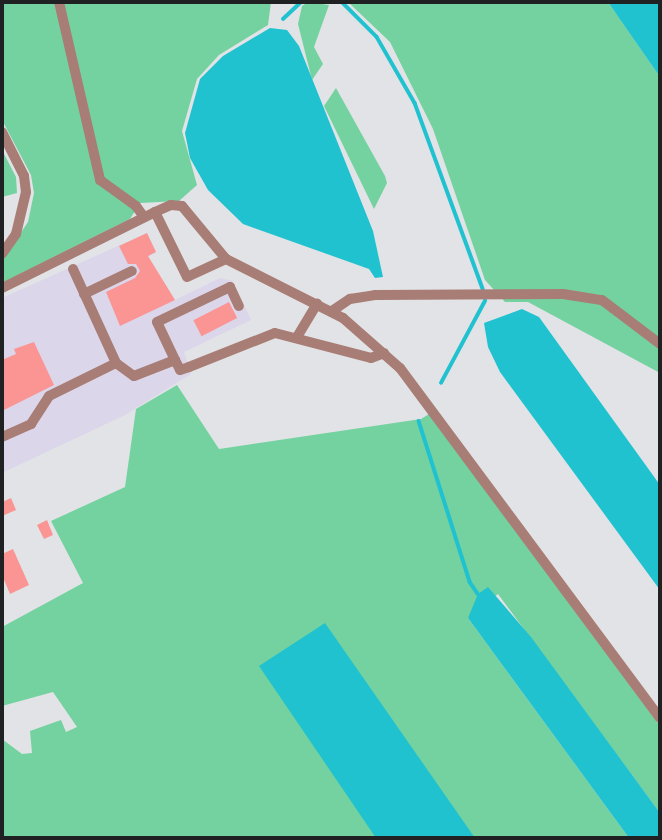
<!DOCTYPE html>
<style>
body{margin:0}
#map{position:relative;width:662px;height:840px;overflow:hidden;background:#e2e3e6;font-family:"Noto Serif",serif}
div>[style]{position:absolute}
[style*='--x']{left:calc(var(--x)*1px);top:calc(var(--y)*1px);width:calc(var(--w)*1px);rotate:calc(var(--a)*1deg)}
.industrial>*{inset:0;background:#dcd6eb}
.green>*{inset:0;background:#74d2a0}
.water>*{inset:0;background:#21c2cf}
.stream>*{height:3.5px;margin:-1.75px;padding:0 1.75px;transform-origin:1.75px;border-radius:1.75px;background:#21c2cf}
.building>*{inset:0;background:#fa9594;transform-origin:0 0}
.minor>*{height:10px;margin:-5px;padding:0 5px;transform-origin:5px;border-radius:5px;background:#a87d75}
span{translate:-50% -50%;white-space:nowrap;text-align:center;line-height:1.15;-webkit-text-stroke:5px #e2e3e6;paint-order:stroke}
.frame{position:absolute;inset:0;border:4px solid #202122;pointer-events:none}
</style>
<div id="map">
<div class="industrial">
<i style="clip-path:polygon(147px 233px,156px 252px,148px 257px,175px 300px,220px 278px,233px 281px,251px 320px,184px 352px,191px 374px,125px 415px,2px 473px,2px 298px)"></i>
</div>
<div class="green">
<i style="clip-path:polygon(2px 2px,271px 2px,268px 25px,219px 55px,197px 79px,182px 131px,197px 185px,179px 201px,140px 203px,130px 219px,2px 283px,2px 261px,28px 222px,34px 193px,31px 175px,2px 120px)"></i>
<i style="clip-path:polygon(308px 2px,329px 5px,314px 47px,323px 64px,312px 80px,298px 24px,302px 6px)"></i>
<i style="clip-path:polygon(348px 2px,608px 2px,660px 77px,660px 373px,528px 302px,505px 302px,485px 280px,433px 129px,390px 42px)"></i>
<i style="clip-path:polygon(336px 88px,385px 176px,387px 183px,374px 209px,324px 106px)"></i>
<i style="clip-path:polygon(2px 150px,16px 177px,17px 193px,2px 197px)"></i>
<i style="clip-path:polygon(177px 385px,219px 449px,421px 419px,429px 414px,660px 726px,660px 813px,498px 594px,468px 618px,629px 838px,2px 838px,2px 739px,22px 754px,32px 753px,30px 731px,61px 720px,66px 732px,77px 727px,53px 692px,2px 706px,2px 627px,83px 583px,51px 521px,125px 487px,136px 409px)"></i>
</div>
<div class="water">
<i style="clip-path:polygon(608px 2px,660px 2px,660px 77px,619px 18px)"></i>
<i style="clip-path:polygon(270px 28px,287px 30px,299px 46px,373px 231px,383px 277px,375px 278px,369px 269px,243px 224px,208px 190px,190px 158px,185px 133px,200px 79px,223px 56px)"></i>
<i style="clip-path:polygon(522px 309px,539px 317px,660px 485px,660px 590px,500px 372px,488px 347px,484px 323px)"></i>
<i style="clip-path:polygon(488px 587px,531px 637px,660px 813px,660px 838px,629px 838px,468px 618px,478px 594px)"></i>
<i style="clip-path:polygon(325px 623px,475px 838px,376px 838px,259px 666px)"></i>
</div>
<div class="stream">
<i style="--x:342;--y:2;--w:49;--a:45"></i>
<i style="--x:377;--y:37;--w:76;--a:60.1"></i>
<i style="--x:415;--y:103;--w:198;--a:69.9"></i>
<i style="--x:283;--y:19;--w:25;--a:-43"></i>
<i style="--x:441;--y:383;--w:93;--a:-61.8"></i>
<i style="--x:419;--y:421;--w:169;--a:72.4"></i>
<i style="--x:470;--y:582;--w:14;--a:56"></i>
</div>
<div class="building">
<i style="clip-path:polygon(147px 233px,156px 252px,148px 256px,175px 300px,120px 326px,106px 292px,135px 278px,140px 271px,136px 264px,128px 264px,119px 246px)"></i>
<i style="left:229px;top:302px;width:18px;height:40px;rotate:63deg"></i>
<i style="clip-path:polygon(34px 342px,54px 385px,2px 411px,2px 360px,16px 354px,14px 349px)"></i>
<i style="clip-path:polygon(11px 498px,16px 510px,2px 516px,2px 502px)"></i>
<i style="clip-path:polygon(47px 520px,53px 535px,44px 539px,37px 525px)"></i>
<i style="clip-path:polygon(13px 549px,29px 585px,10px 594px,2px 575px,2px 554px)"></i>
</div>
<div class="minor">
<i style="--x:59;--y:2;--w:183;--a:77"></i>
<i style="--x:100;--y:180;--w:44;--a:35.8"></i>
<i style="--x:136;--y:206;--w:14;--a:54"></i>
<i style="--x:2;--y:132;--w:49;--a:63.4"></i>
<i style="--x:24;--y:176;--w:16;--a:83"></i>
<i style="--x:26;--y:192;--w:43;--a:103.4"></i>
<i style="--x:16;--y:234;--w:24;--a:125"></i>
<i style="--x:155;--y:212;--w:72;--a:63.8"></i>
<i style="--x:187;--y:277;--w:43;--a:-24.8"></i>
<i style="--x:73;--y:269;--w:103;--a:65.4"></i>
<i style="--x:2;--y:288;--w:171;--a:-26.4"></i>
<i style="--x:155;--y:212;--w:17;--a:-24"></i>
<i style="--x:171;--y:205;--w:11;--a:5"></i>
<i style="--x:182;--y:206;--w:69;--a:50.3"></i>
<i style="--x:226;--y:259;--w:131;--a:26.8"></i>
<i style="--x:343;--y:318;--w:76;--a:41.3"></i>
<i style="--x:400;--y:368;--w:436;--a:53.4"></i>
<i style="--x:84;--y:294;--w:53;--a:-25.6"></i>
<i style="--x:332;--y:311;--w:22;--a:-34"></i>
<i style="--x:350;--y:299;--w:25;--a:-9"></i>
<i style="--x:375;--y:295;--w:188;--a:-0.3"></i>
<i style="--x:563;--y:294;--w:39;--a:9"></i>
<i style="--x:602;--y:300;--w:73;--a:37.2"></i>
<i style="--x:297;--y:337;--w:39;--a:-59"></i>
<i style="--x:175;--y:360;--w:11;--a:63"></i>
<i style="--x:180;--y:370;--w:9;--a:-18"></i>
<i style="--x:189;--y:367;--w:92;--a:-21.6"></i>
<i style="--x:275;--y:333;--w:99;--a:14.6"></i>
<i style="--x:371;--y:358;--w:14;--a:-21"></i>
<i style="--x:2;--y:437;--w:32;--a:-24"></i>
<i style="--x:31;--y:424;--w:33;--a:-57"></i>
<i style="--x:49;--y:396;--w:75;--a:-26.2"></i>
<i style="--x:116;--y:363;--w:22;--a:36"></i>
<i style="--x:134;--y:376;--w:44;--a:-21.3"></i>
<i style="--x:175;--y:360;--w:42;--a:-115.3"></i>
<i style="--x:157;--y:322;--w:81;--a:-25.6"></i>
<i style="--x:230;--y:287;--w:21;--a:65"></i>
</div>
<div class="frame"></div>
</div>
